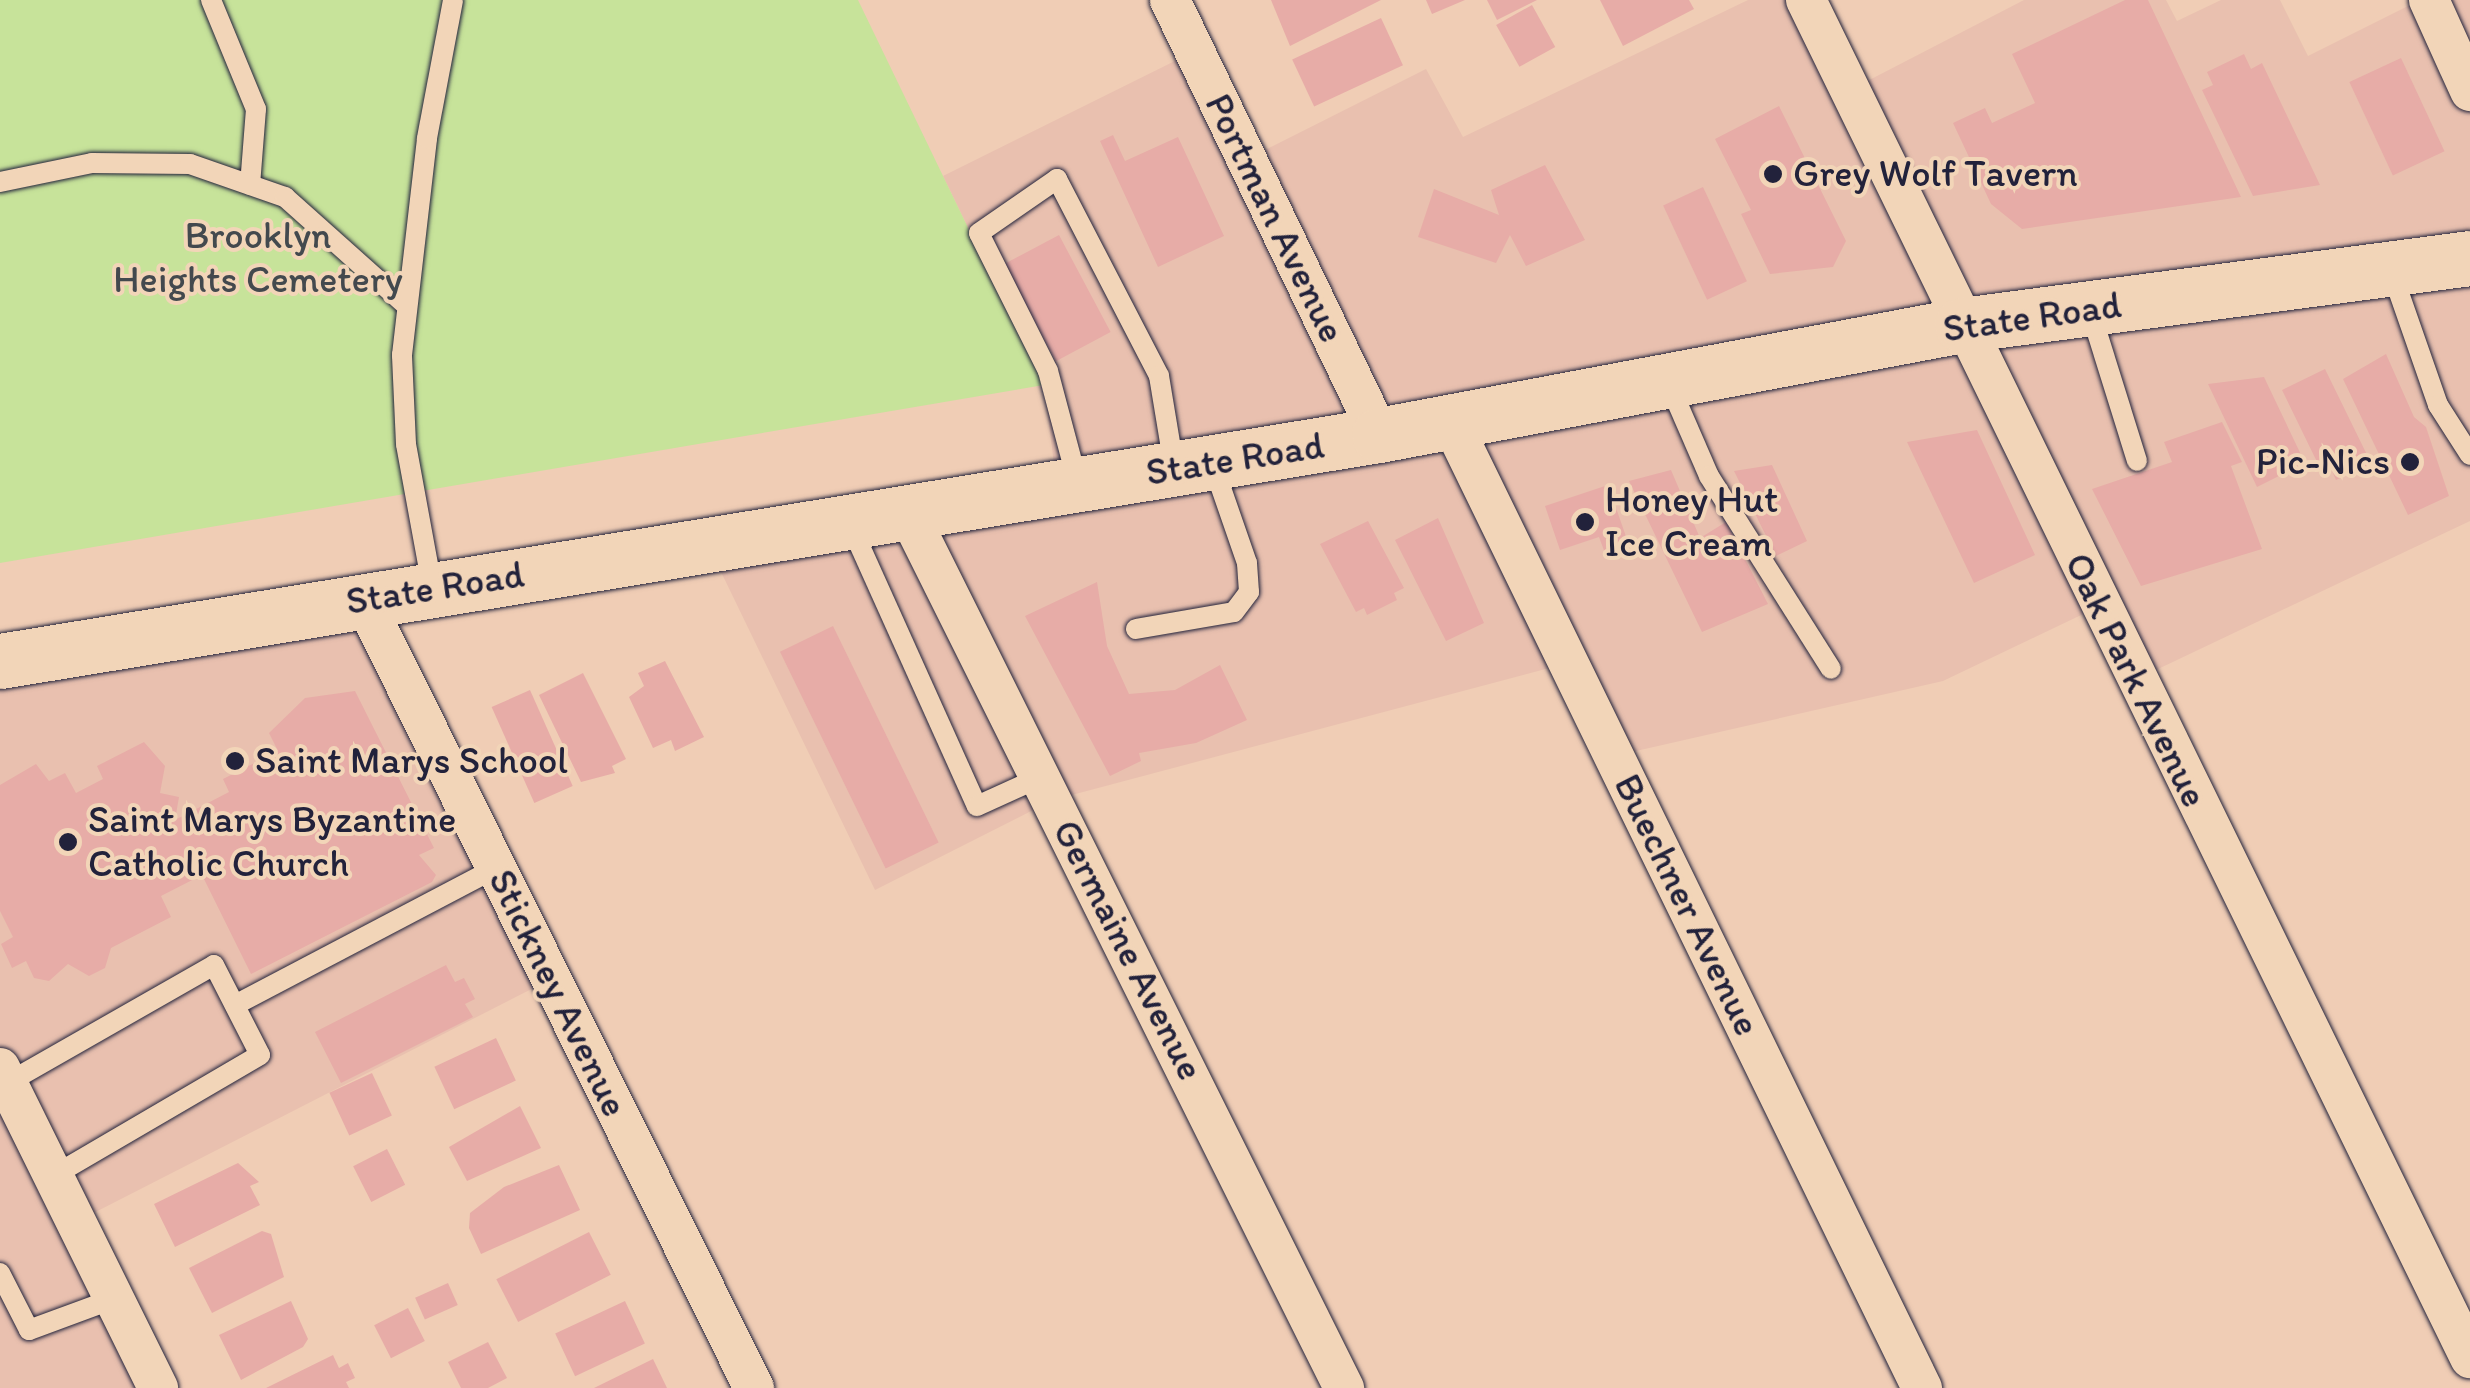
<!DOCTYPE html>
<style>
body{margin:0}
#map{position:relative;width:2470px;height:1388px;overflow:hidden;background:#f0cdb5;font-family:Itim,sans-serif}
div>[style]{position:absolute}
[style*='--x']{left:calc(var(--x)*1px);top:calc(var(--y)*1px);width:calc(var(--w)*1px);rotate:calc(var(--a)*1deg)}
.built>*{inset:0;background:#e9c0af}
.green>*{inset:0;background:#c7e39a}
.building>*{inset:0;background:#e7aca7;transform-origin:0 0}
.roads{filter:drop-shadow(0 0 2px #22223b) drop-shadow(0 0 2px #22223b)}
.service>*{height:20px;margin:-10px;padding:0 10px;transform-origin:10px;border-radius:10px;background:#f2d5b8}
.minor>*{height:40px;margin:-20px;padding:0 20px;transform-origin:20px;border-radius:20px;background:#f2d5b8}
.secondary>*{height:55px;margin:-27.5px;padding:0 27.5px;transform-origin:27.5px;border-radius:27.5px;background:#f2d5b8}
.dots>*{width:28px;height:28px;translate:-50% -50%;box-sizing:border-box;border:5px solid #f2d5b8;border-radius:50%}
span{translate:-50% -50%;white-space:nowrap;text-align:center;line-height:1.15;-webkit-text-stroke:8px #f2d5b8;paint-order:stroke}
.poi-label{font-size:38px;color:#22223b}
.left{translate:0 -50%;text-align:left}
.right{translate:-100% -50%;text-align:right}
.street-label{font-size:38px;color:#22223b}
.park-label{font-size:38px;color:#43494e}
</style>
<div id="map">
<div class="built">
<i style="clip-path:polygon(1748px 0,1806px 0,1850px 90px,2024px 0,2166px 0,2177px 21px,2221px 0,2280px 0,2308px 56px,2420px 0,2470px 0,2470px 521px,2137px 679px,2100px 606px,1943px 681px,1614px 756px,1568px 663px,1053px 800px,875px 890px,708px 545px,1057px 488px,1044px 385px,943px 176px,1195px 51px,1247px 159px,1426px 69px,1463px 137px)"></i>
<i style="clip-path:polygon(363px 599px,551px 979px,76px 1222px,158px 1388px,0 1388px,0 661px)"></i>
</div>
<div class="green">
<i style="clip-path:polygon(0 0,858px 0,1044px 385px,0 563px)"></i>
</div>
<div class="building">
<i style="clip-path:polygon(1271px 0,1381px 0,1290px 46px)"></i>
<i style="clip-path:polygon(1426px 0,1465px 0,1432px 14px)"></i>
<i style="clip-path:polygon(1487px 0,1537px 0,1497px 20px)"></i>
<i style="clip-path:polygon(1600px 0,1689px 0,1694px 9px,1623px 46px)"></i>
<i style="clip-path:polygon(2125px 0,2148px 0,2241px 197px,2022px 229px,1991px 204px,1953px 123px,1985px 108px,1992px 123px,2035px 103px,2012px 54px)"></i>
<i style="left:1532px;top:5px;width:48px;height:41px;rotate:61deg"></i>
<i style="left:1381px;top:18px;width:52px;height:98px;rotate:65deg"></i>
<i style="clip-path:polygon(2244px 54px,2251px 69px,2262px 63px,2320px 185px,2253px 196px,2202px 90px,2213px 85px,2207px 72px)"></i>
<i style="left:2401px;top:58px;width:103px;height:57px;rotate:65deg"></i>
<i style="clip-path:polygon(1779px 106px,1846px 241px,1833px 267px,1770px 274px,1741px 214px,1751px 210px,1715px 139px)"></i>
<i style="clip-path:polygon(1113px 135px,1125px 161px,1178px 137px,1224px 236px,1158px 267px,1100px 141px)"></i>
<i style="clip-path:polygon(1545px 165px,1585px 240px,1526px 266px,1510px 235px,1496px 263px,1418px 237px,1434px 189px,1499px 215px,1491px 190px)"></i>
<i style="left:1703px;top:187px;width:104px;height:44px;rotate:65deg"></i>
<i style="left:1059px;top:235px;width:110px;height:62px;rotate:62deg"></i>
<i style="clip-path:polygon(2386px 354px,2414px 417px,2426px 427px,2449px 496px,2408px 515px,2343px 379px)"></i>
<i style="clip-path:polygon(2325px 369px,2371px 463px,2336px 480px,2329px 464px,2320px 468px,2282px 390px)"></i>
<i style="clip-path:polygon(2264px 377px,2305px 463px,2257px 487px,2208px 384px)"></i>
<i style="clip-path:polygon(2222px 422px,2242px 462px,2231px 466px,2262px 549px,2141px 586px,2092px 489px,2172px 462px,2164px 442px)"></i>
<i style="clip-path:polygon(1977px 430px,2035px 555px,1974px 583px,1907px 442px)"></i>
<i style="clip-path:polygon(1772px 465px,1807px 541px,1776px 556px,1734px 471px)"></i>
<i style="clip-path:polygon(1671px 470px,1700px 538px,1726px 522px,1768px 604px,1702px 632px,1629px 481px)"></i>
<i style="clip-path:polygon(1608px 485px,1629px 545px,1605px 553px,1599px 537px,1560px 550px,1545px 506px)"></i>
<i style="clip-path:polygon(1438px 518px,1484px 623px,1446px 641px,1395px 540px)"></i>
<i style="clip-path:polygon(1368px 521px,1404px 588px,1394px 593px,1397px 600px,1367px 615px,1364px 608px,1356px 612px,1320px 544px)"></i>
<i style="clip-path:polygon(1097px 582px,1107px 646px,1129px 694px,1175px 690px,1220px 665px,1247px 720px,1196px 743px,1139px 753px,1141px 761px,1110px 776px,1025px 616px)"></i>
<i style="left:833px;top:626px;width:241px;height:59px;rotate:64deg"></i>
<i style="clip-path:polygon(665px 661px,704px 737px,675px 751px,671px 740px,653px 748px,629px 697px,644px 686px,638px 673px)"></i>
<i style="clip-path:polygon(583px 673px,626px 759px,612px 766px,615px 773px,581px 782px,539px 695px)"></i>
<i style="left:530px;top:690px;width:105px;height:42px;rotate:66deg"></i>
<i style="clip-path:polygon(355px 691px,434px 848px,419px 855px,436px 875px,432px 882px,251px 974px,202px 875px,161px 896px,171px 917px,111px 948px,105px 968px,89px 976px,68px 964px,49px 981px,34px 978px,26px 961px,12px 968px,1px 944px,13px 937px,0 911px,0 785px,36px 764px,49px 781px,65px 773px,76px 793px,103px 779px,97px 766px,144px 742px,165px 766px,160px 793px,179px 797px,175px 820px,229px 792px,223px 779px,278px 751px,269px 733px,305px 698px)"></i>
<i style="clip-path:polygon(446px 965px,455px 982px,464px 978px,475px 999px,465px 1004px,473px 1017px,341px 1083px,315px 1032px)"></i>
<i style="left:496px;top:1038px;width:47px;height:68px;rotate:65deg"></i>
<i style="left:372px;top:1073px;width:47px;height:47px;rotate:65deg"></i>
<i style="clip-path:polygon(520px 1106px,541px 1148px,467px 1181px,449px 1147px)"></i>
<i style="left:387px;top:1149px;width:40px;height:38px;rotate:63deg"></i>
<i style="clip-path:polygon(238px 1163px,259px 1182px,250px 1186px,260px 1205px,175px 1247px,154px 1204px)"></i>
<i style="clip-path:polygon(559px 1165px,580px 1210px,481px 1254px,469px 1228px,470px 1213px,504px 1187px)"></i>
<i style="clip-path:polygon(262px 1231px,271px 1234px,284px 1277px,212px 1313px,189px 1268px)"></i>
<i style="left:589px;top:1232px;width:48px;height:104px;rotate:63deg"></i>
<i style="left:448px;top:1283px;width:24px;height:36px;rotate:66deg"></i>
<i style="clip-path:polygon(291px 1301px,308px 1339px,303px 1347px,241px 1380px,219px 1335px)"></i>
<i style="left:625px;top:1301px;width:47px;height:77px;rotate:65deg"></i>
<i style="left:408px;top:1308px;width:37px;height:38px;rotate:63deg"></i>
<i style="clip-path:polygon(488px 1342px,507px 1378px,488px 1388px,461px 1388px,448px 1362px)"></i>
<i style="clip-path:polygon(333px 1355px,339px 1368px,348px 1363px,355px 1378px,346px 1382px,349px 1388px,266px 1388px)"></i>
<i style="clip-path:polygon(653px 1359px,667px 1388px,594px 1388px)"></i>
</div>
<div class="roads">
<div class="service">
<i style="--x:211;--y:0;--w:118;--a:67.6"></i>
<i style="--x:256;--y:109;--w:76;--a:94.5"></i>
<i style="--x:0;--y:182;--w:94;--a:-11.7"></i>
<i style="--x:92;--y:163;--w:98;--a:0.6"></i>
<i style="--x:190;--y:164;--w:101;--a:19.2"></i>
<i style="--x:285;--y:197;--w:162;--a:41.8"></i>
<i style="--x:2391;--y:270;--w:143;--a:70.8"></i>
<i style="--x:2438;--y:405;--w:59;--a:57.4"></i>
<i style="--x:2090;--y:310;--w:158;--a:72.7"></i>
<i style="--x:1669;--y:384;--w:100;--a:66.5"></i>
<i style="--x:1709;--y:476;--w:228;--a:57.7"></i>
<i style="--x:1077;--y:480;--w:113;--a:-104.9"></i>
<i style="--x:1048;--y:371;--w:154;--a:-116.6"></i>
<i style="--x:979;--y:233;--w:95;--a:-34.7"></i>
<i style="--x:1057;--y:179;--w:222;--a:62.6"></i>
<i style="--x:1159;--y:376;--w:92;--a:80.6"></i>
<i style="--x:850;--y:524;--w:309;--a:65.8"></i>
<i style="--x:977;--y:806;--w:70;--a:-24.4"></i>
<i style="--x:432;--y:586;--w:144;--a:-100.4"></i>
<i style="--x:406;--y:444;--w:89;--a:-92.6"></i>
<i style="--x:402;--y:355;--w:218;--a:-83.4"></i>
<i style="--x:427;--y:138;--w:140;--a:-79.3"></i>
<i style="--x:1136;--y:629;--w:99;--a:-9.8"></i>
<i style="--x:1234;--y:612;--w:25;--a:-53"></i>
<i style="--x:1249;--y:592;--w:29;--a:-94"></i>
<i style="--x:1247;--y:563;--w:104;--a:-109.1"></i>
<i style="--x:235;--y:1005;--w:295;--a:-27.7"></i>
<i style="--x:2;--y:1086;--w:244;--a:-29.7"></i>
<i style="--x:214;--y:965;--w:101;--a:62.9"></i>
<i style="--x:260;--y:1055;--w:240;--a:149.7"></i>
<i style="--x:0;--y:1273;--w:64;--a:63"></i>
<i style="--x:29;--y:1330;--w:90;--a:-20.3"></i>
</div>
<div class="minor">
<i style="--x:1170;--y:0;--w:483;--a:64.3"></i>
<i style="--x:1806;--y:0;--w:1512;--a:63.94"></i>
<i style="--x:2429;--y:0;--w:100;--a:65.7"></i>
<i style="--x:1451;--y:422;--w:1075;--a:64.01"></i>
<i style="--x:908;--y:513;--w:978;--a:63.51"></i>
<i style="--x:363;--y:599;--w:881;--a:63.64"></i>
<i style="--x:0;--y:1068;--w:357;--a:63.7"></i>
</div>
<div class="secondary">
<i style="--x:0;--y:661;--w:1397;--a:-9.31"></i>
<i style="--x:1379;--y:435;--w:593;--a:-10.68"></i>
<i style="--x:1962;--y:325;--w:512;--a:-7.51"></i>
</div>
</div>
<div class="dots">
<i style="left:1773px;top:174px;background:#22223b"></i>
<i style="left:2410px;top:462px;background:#22223b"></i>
<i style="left:1585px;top:522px;background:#22223b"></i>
<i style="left:235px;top:761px;background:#22223b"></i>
<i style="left:68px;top:842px;background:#22223b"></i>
</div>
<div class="poi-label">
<span class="left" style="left:1793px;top:174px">Grey Wolf Tavern</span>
<span class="right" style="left:2390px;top:462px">Pic-Nics</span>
<span class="left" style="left:1605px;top:522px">Honey Hut<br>Ice Cream</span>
<span class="left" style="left:255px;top:761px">Saint Marys School</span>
<span class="left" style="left:88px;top:842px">Saint Marys Byzantine<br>Catholic Church</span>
</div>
<div class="street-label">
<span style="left:1275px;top:218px;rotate:64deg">Portman Avenue</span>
<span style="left:2032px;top:317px;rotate:-8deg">State Road</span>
<span style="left:1235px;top:459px;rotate:-9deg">State Road</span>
<span style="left:435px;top:588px;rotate:-9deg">State Road</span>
<span style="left:2136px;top:680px;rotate:64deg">Oak Park Avenue</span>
<span style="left:1687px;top:905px;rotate:64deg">Buechner Avenue</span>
<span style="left:1128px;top:950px;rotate:63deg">Germaine Avenue</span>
<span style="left:558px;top:993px;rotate:64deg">Stickney Avenue</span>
</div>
<div class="park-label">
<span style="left:258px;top:258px">Brooklyn<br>Heights Cemetery</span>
</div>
</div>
